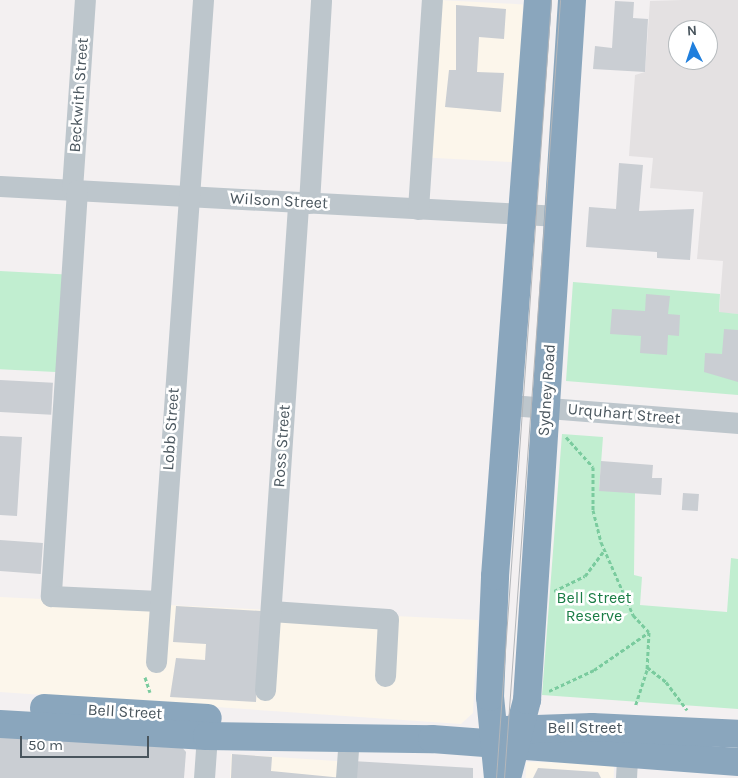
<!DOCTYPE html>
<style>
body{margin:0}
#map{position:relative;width:738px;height:778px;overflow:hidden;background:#f3f0f1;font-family:Karla,sans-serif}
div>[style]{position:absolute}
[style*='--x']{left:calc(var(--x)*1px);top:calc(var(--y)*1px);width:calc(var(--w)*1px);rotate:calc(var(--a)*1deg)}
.commercial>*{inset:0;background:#fcf6eb;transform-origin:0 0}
.education>*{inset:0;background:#e4e1e2}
.green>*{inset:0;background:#c1eed0;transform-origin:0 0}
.building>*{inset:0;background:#caced3;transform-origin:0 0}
.path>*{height:3px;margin-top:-1.5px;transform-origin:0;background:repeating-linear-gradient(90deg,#7acb9e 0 4px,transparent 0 6.5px)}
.minor>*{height:21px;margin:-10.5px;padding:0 10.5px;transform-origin:10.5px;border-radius:10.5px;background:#bdc6cc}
.highway>*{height:28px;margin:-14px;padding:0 14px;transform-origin:14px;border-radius:14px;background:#8aa6bd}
.tram>*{height:1px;margin:-0.5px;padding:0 0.5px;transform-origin:0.5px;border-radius:0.5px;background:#b3b6ba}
span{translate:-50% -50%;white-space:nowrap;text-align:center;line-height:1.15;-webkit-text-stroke:5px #fff;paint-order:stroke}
.street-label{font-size:16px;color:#49555d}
.park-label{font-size:16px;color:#1b7d46}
.north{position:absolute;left:668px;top:20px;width:50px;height:50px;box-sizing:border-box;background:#fff;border:1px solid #b6bbbe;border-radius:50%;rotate:356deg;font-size:14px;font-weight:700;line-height:20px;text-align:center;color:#49555d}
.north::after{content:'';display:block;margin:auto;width:18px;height:22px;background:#207fdd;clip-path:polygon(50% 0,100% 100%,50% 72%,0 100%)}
.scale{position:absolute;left:20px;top:736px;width:129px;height:22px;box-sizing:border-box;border:2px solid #49555d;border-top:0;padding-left:6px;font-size:15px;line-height:18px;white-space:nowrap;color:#49555d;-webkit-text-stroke:4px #fff;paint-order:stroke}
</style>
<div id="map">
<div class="commercial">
<i style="left:439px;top:0;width:84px;height:158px;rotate:3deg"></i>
<i style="clip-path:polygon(0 597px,478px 620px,473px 713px,461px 724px,0 692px)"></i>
<i style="clip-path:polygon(231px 754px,470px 770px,470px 778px,230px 778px)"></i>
<i style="left:526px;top:762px;width:88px;height:16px;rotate:1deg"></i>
</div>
<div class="education">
<i style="clip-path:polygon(evenodd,682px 0,738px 0,738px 314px,719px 313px,723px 261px,697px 259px,703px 192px,650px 188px,653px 158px,629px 156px,635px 75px,645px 72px,650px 1px,682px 0,678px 30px,708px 30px,708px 60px,678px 60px,678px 30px)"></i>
</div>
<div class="green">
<i style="left:0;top:271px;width:66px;height:98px;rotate:3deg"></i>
<i style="clip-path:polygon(573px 282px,720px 294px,719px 312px,738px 314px,738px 395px,566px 381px)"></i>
<i style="clip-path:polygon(562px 434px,603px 437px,599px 490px,635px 493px,634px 575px,642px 577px,640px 605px,727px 612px,731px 558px,738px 559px,738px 709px,542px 695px)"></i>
</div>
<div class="building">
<i style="clip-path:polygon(615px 1px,634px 2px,633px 18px,648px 19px,645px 72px,593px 69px,595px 46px,612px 48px)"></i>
<i style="clip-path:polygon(456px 5px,506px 9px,504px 39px,479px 37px,477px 72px,504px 73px,501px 112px,445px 107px,449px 70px,456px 70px)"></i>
<i style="clip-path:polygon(619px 163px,643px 165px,639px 211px,694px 209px,690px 260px,657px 258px,657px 252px,586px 247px,589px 207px,616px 209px)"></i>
<i style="clip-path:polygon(646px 294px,670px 296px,668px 314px,680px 315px,679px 336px,668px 335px,667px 355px,640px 353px,641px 336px,610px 334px,612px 309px,645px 311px)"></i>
<i style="clip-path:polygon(724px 329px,738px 330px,738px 382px,704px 372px,705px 353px,722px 354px)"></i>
<i style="left:0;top:380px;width:53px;height:32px;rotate:3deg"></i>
<i style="clip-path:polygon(0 436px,22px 437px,17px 516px,0 515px)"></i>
<i style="clip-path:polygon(601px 461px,653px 465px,652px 478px,662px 478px,661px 495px,599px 491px)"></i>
<i style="left:683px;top:493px;width:16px;height:17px;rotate:4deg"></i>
<i style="left:0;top:540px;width:43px;height:31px;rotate:4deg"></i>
<i style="clip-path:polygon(176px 606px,261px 611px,256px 702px,170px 697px,176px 658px,205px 660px,206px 644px,173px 642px)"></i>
<i style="clip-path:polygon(0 735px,181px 746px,186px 752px,184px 778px,0 778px)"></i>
<i style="clip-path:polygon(232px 754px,272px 757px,271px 771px,343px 778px,231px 778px)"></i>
<i style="clip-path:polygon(352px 761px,473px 768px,473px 778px,351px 778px)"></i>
<i style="clip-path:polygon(538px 768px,598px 772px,601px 778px,533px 778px)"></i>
</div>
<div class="path">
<i style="--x:566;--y:437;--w:40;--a:48"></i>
<i style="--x:593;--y:467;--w:43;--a:90"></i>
<i style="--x:593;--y:510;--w:33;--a:76"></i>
<i style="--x:601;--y:542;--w:80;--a:66.3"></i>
<i style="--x:633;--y:615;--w:23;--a:47"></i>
<i style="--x:649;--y:632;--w:38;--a:93"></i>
<i style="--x:647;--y:670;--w:38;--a:108"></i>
<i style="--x:554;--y:591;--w:34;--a:-26"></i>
<i style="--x:585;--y:576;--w:31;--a:-53"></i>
<i style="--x:647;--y:667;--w:24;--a:38"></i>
<i style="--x:666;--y:682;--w:35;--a:53"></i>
<i style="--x:145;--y:677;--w:16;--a:72"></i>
<i style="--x:549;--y:691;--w:50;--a:-25"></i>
<i style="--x:594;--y:670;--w:67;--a:-34.6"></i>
</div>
<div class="minor">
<i style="--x:0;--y:186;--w:560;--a:3.07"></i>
<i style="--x:72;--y:189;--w:189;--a:-86.1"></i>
<i style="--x:77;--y:190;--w:407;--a:93.7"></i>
<i style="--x:51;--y:596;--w:108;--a:2.7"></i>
<i style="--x:309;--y:203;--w:203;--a:-86.6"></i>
<i style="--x:418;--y:209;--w:209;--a:-86.2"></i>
<i style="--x:510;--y:405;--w:229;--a:4.5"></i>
<i style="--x:271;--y:611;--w:117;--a:3.9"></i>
<i style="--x:388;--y:619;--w:57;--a:93"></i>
<i style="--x:156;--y:662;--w:664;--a:-85.94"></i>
<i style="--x:265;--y:690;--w:489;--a:-86.1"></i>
<i style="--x:204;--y:778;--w:57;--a:-86"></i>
<i style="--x:346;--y:778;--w:42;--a:-85.9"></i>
<i style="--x:626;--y:778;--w:39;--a:-87"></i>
</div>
<div class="highway">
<i style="--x:44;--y:708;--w:164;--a:3.5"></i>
<i style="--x:0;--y:724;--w:207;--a:3.3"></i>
<i style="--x:207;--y:736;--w:225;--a:0.8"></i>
<i style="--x:432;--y:739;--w:307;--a:4.3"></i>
<i style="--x:506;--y:730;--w:86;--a:-2"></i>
<i style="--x:592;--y:727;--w:146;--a:2.7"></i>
<i style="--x:498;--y:778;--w:81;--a:-95.6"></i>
<i style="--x:490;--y:697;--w:121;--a:-87.6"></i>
<i style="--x:495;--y:576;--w:578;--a:-85.73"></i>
<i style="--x:507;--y:778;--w:81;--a:-75.6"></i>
<i style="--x:527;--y:700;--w:701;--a:-86.32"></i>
</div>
<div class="tram">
<i style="--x:496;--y:778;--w:780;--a:-85.96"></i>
<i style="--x:504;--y:778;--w:780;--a:-85.88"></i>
</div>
<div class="street-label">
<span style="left:79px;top:95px;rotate:-86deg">Beckwith Street</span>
<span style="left:279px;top:201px;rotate:3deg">Wilson Street</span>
<span style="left:547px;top:390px;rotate:-86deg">Sydney Road</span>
<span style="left:624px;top:414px;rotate:5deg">Urquhart Street</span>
<span style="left:171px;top:429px;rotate:-86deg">Lobb Street</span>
<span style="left:282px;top:446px;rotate:-86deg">Ross Street</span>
<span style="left:125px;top:712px;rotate:3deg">Bell Street</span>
<span style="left:585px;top:728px">Bell Street</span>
</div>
<div class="park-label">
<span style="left:594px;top:607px">Bell Street<br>Reserve</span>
</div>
<div class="north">N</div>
<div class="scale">50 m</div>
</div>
